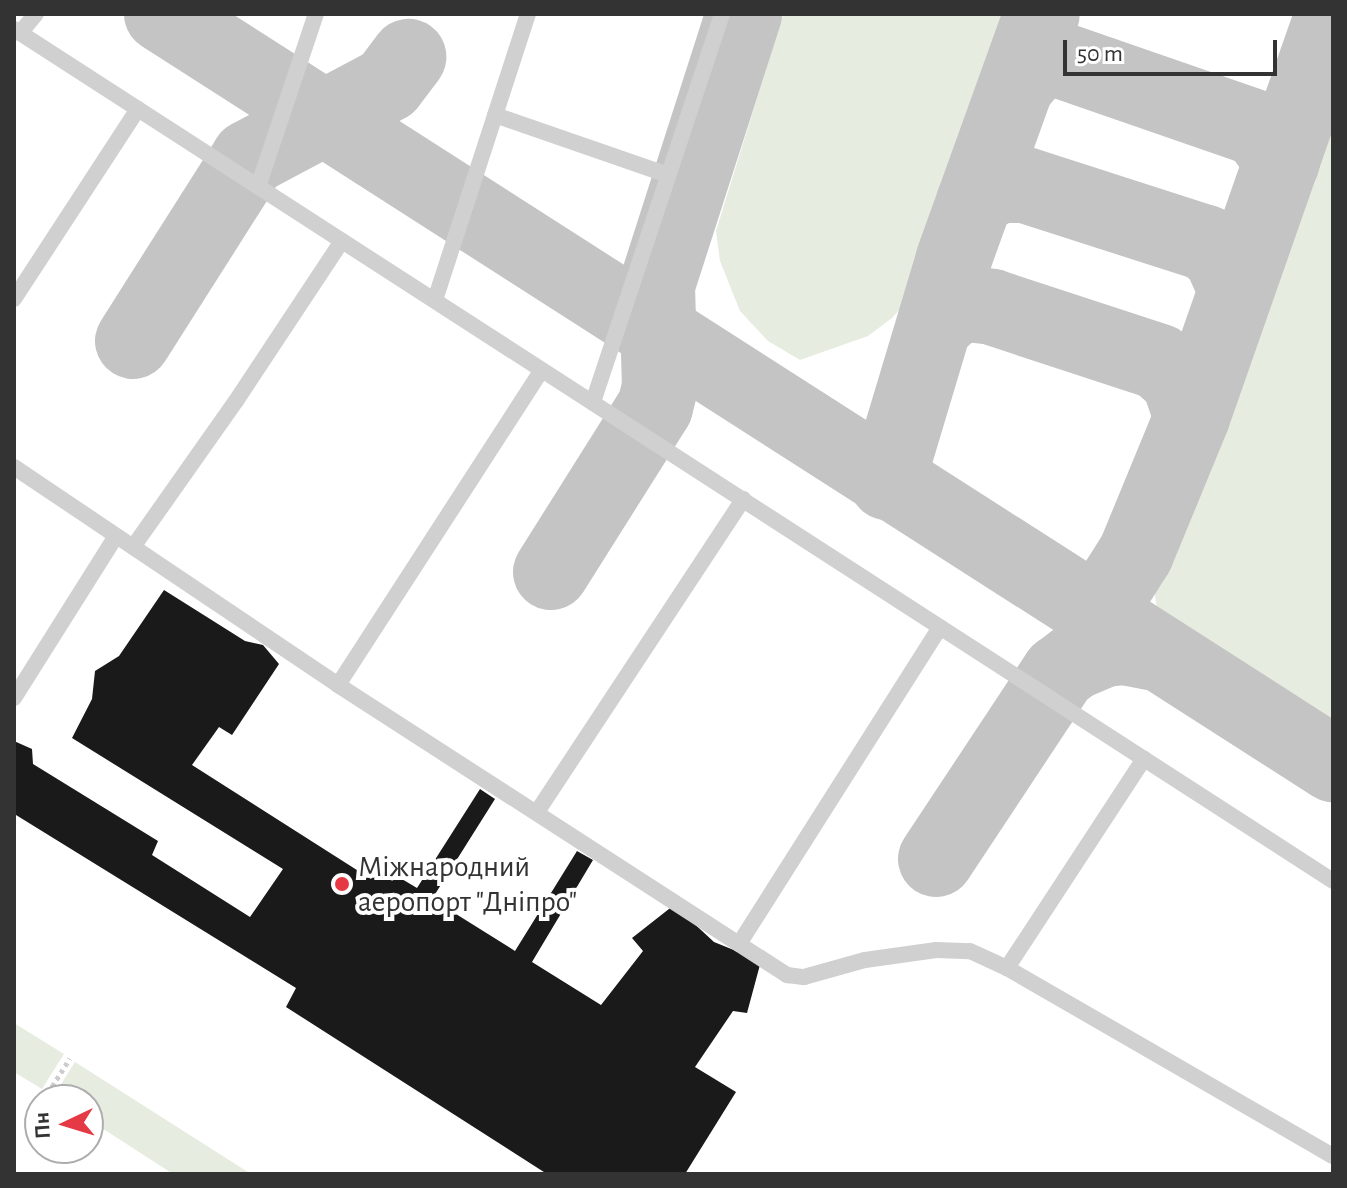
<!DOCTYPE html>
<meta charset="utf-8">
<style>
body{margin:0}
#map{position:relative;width:1347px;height:1188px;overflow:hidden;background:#fff;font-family:"Alegreya Sans",sans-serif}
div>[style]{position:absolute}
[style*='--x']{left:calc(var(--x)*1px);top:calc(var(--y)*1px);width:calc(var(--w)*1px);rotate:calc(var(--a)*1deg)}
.green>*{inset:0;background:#e6ecdf}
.taxiway>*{height:76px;margin:-38px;padding:0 38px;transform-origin:38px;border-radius:38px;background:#c4c4c4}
.building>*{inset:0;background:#1a1a1a}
.path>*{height:5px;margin-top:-2.5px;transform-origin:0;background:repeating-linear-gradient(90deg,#cdcdcd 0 4px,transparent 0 8px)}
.lane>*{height:16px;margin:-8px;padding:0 8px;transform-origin:8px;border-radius:8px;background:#d0d0d0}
.dots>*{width:22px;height:22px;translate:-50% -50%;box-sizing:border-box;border:4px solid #fff;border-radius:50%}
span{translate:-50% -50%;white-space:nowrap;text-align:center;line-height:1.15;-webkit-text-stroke:8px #fff;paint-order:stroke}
.poi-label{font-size:30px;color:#333}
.left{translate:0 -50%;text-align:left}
.frame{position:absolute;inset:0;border:16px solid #333;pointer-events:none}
.north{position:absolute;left:24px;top:1084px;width:80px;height:80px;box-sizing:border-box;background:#fff;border:2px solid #adadad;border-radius:50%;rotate:266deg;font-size:22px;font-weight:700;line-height:32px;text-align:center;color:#333}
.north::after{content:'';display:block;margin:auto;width:28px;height:36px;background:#e63946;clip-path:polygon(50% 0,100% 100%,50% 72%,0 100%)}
.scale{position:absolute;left:1063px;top:40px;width:214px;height:36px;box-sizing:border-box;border:4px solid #333;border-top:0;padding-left:10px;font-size:24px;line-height:28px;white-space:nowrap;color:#333;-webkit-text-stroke:6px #fff;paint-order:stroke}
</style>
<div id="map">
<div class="green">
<i style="clip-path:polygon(783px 14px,1011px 14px,918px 289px,892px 318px,868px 336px,800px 360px,768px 341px,740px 311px,720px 261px,716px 231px)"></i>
<i style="clip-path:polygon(1333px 20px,1333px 723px,1157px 609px,1150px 561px)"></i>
<i style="clip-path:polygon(14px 1023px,64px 1054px,42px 1089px,14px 1072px)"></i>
<i style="clip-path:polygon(75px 1062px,251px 1174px,173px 1174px,88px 1119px,88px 1100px,53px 1097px)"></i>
</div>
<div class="taxiway">
<i style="--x:162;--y:14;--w:1391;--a:32.64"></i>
<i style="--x:1019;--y:82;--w:28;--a:-49"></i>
<i style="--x:1037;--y:61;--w:20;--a:-6"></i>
<i style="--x:1057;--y:59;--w:214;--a:19.1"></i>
<i style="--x:1259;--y:129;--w:40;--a:55.1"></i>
<i style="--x:974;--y:202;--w:17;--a:-40"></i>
<i style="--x:987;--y:191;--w:16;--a:-22"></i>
<i style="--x:1002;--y:185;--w:23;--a:0"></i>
<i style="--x:1025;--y:185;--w:190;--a:17.8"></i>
<i style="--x:1206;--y:243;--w:20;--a:41"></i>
<i style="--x:1221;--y:256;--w:36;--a:66"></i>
<i style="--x:936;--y:324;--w:22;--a:-43"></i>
<i style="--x:952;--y:309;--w:18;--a:-16"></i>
<i style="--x:969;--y:304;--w:23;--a:7"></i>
<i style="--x:992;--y:307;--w:176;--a:18.2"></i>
<i style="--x:1159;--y:362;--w:27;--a:42"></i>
<i style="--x:1179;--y:380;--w:39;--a:71"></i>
<i style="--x:133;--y:341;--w:217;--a:-57.6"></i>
<i style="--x:249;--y:158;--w:157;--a:-28"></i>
<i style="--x:388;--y:84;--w:34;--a:-53"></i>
<i style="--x:887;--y:482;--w:234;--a:-73.3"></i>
<i style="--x:954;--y:258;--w:259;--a:-70.2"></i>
<i style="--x:551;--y:572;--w:195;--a:-57.8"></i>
<i style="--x:655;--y:407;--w:21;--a:-76"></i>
<i style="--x:660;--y:387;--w:102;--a:-91.7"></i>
<i style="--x:657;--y:285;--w:285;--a:-72.2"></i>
<i style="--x:1119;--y:628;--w:24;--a:-120"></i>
<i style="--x:1107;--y:607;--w:17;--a:-73"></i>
<i style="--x:1112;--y:591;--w:45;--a:-57.7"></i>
<i style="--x:1136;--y:553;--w:147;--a:-67.6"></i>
<i style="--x:1192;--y:417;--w:427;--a:-70.7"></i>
<i style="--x:936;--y:859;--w:223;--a:-56.5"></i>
<i style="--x:1059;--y:673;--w:19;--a:-36"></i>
<i style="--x:1074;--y:662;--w:34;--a:-23"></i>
<i style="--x:1105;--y:649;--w:19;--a:-6"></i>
<i style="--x:1124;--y:647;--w:37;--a:11"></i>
</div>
<div class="building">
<i style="clip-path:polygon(164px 590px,245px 641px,263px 645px,279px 664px,232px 735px,219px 727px,192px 765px,371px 879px,380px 866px,417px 888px,480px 789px,495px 799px,432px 899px,515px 951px,577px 851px,593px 860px,532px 962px,601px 1005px,643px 951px,632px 938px,674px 905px,714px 942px,761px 961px,747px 1013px,733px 1011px,695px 1067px,736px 1092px,685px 1174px,547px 1174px,286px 1007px,296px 988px,16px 815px,14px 818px,14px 741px,32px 749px,33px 764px,158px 841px,152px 855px,250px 917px,283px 869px,72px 738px,92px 699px,95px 671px,119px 656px)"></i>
</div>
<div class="path">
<i style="--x:48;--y:1093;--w:41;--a:-57.8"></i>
</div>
<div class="lane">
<i style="--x:14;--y:29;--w:1570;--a:32.86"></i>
<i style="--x:20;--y:33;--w:25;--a:-50"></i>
<i style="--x:495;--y:115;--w:183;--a:19.1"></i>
<i style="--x:258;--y:187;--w:182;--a:-71.5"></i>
<i style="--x:14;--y:299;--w:227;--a:-56.9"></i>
<i style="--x:435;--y:300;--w:301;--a:-72"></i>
<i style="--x:593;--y:402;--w:409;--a:-71.6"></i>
<i style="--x:14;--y:467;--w:391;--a:33.9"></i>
<i style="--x:338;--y:685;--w:535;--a:32.86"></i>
<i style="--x:787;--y:975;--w:17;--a:7"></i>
<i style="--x:804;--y:977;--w:63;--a:-15.6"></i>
<i style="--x:865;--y:960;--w:72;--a:-8"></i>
<i style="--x:936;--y:950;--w:34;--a:2"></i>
<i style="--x:970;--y:951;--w:41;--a:24.7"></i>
<i style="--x:1007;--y:968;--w:376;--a:30"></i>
<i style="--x:133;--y:547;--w:179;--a:-54.8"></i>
<i style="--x:236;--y:401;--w:192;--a:-56.5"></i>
<i style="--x:338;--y:685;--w:374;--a:-57.1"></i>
<i style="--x:14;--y:698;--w:191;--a:-57.8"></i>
<i style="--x:537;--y:812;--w:375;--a:-56.6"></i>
<i style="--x:739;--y:944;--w:375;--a:-57.6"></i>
<i style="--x:1007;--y:968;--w:250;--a:-56.8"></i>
</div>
<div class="dots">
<i style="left:342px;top:884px;background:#e63946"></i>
</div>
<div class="poi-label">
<span class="left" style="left:358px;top:884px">Міжнародний<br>аеропорт "Дніпро"</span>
</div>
<div class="frame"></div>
<div class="north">Пн</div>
<div class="scale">50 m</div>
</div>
